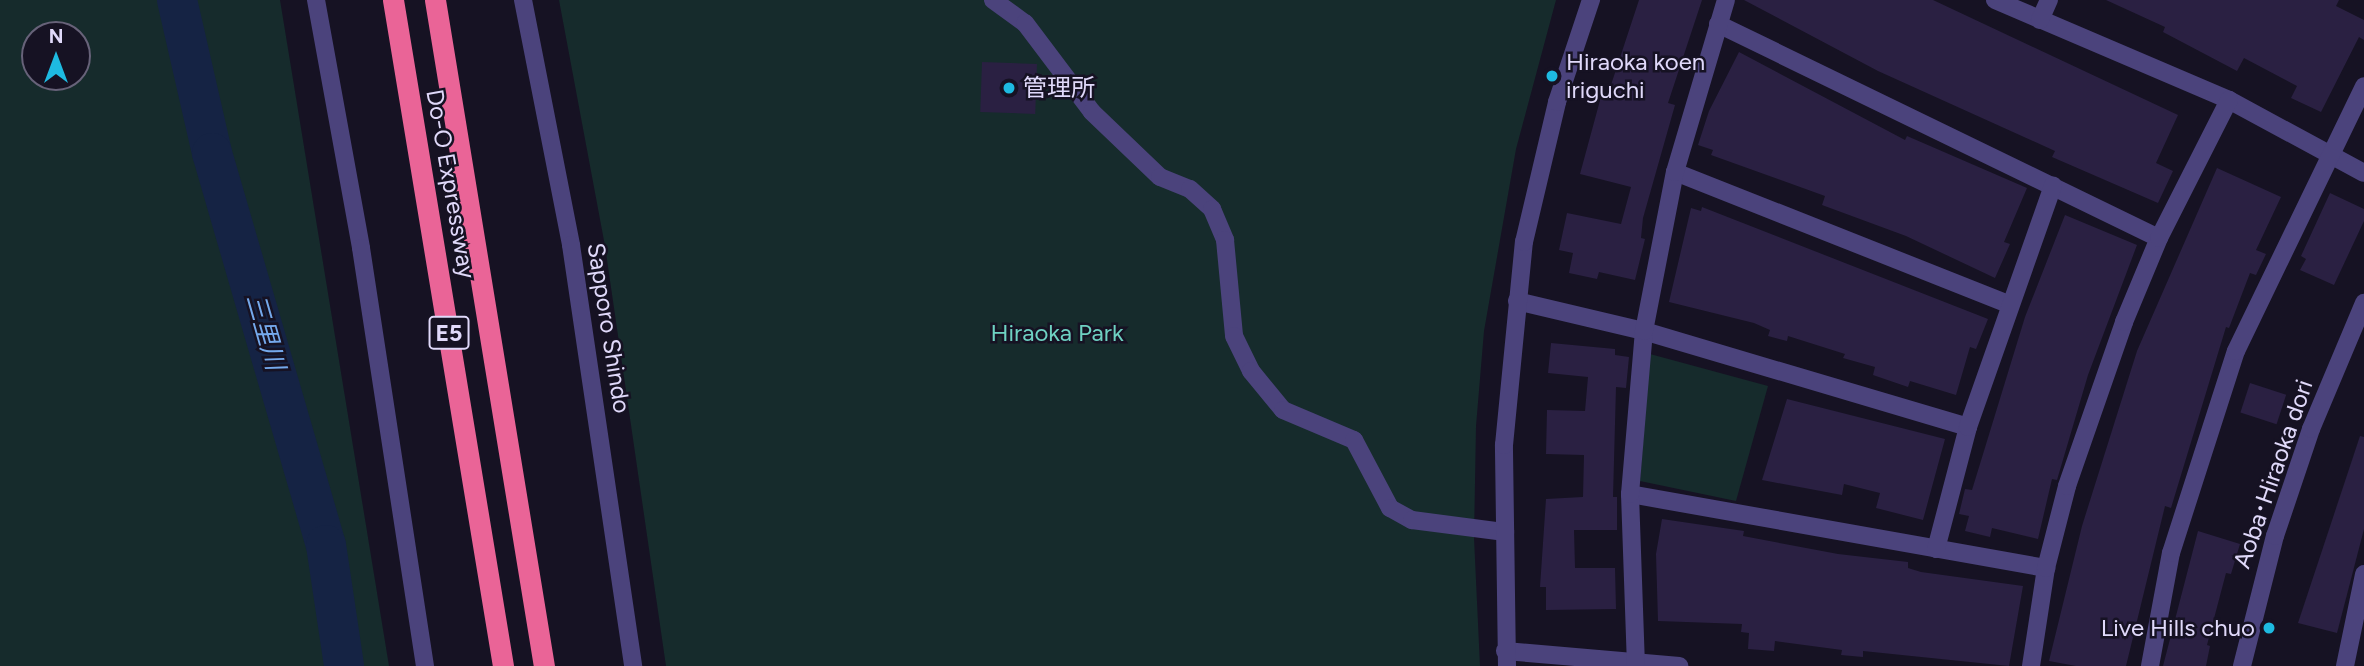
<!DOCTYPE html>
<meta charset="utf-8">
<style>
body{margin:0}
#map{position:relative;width:2364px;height:666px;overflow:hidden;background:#161223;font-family:Figtree,"Noto Sans JP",sans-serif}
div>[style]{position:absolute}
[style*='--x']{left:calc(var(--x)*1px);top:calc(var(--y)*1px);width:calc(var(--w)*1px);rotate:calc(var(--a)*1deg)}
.green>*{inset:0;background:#162b2c}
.river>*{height:40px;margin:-20px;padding:0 20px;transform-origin:20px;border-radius:20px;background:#152344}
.building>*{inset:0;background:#2a2042;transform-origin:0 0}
.minor>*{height:18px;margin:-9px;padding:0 9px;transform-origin:9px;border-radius:9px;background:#4b437c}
.highway>*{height:21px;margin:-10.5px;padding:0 10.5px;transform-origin:10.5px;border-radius:10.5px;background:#ea6497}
.dots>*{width:19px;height:19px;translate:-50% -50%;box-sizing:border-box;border:4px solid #161223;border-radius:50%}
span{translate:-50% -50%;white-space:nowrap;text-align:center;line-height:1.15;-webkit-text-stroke:5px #161223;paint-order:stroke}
.shield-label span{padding:2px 5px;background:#161223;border:2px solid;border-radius:5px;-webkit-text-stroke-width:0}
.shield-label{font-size:23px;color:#e0d9fa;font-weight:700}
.poi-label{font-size:24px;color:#e0d9fa}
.left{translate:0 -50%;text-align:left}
.right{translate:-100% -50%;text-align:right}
.street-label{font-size:24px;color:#e0d9fa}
.park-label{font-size:24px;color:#6ed1c2}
.water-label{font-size:26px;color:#75a9ec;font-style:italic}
.north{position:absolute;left:21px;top:21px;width:70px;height:70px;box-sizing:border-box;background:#161223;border:2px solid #676279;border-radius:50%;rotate:0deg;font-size:19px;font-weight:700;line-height:28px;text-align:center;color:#e0d9fa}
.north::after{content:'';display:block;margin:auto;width:24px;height:32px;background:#1ebae1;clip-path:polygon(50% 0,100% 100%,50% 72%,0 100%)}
</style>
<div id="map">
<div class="green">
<i style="clip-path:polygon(evenodd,0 0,280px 0,389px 666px,0 666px,0 0,35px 35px,77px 35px,77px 77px,35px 77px,35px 35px)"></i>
<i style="clip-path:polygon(559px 0,1556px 0,1516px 149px,1484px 331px,1476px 426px,1474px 538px,1480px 666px,666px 666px,605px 246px)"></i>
<i style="clip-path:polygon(1650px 354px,1768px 386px,1736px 501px,1640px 481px)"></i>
</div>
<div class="river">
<i style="--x:177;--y:0;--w:157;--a:77.1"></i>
<i style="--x:212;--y:153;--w:408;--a:73.8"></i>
<i style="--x:326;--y:545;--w:122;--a:81.5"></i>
</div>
<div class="building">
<i style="clip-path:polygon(1639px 0,1702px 0,1668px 103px,1675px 105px,1643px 218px,1641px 238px,1645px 239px,1635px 280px,1599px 272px,1597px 279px,1569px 273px,1573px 253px,1559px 250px,1567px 213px,1621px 224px,1631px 187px,1580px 174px,1602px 93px,1608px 94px)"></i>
<i style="clip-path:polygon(1744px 0,1933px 0,2178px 115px,2156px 163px,2173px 171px,2158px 203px,2052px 157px,2055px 151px,1878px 71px)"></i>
<i style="clip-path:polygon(2106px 0,2339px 0,2336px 6px,2364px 20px,2364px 40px,2359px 37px,2321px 112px,2291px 98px,2297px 86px,2244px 58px,2237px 71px,2163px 32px,2165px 27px)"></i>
<i style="clip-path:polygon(1739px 52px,1905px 140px,1907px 136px,2027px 188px,2004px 242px,2010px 244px,1995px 278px,1906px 236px,1822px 205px,1825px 196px,1711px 155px,1713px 150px,1698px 145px,1709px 111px)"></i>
<i style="left:982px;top:62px;width:55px;height:50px;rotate:2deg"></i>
<i style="clip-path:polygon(2217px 168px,2281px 197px,2256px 250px,2266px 254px,2256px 275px,2250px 273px,2229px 328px,2226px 327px,2171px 508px,2165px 506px,2126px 666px,2076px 666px,2049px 661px,2082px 526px,2137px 351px)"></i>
<i style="clip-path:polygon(2330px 193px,2364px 209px,2364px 221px,2334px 285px,2300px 270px,2306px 259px,2301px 256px)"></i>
<i style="clip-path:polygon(1702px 207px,1988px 319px,1976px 349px,1970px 347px,1956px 395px,1910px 381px,1908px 387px,1873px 375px,1875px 367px,1843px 358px,1845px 354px,1788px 336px,1787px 341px,1768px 336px,1770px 330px,1754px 323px,1669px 302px,1691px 208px,1701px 211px)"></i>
<i style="clip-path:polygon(2065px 215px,2137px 245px,2088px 375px,2057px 480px,2052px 479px,2038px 539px,1992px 528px,1990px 537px,1965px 531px,1969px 516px,1959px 514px,1965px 489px,1972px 490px,2025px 317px)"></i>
<i style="clip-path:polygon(1551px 343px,1615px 349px,1615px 355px,1629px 357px,1626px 388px,1616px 387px,1613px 497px,1617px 497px,1617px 530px,1574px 530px,1575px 568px,1615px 568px,1616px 609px,1546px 610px,1546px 587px,1540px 587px,1546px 499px,1583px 497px,1584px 455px,1546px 454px,1547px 410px,1585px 411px,1588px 377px,1548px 373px)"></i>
<i style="left:2250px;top:383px;width:38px;height:31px;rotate:18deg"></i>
<i style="clip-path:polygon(1787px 399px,1945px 439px,1923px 520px,1876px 508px,1880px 493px,1844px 484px,1842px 495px,1762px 480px)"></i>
<i style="clip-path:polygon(2360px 436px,2364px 437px,2364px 529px,2337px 633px,2298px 623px)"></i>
<i style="clip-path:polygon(1662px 519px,1744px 531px,1743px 536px,1838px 554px,1908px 562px,1908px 568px,1921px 572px,2023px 586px,2009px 666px,1863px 651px,1863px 657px,1841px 655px,1842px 650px,1775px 641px,1774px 651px,1748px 649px,1749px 633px,1741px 632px,1742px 624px,1658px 621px,1656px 554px)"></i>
<i style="clip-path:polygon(2198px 531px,2240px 544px,2231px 574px,2226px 573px,2207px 645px,2210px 646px,2206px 666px,2163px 666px)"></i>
</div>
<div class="minor">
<i style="--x:316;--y:0;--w:252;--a:79.7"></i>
<i style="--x:361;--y:248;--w:423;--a:81.3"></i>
<i style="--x:523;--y:0;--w:250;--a:78.9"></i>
<i style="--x:571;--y:245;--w:426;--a:81.6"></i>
<i style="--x:993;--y:0;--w:39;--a:36"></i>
<i style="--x:1025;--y:23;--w:111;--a:53"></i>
<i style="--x:1092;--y:112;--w:94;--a:43.7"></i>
<i style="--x:1160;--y:177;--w:32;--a:22"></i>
<i style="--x:1190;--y:189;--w:30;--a:42"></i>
<i style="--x:1212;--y:209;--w:34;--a:67"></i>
<i style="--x:1225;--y:240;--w:96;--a:84.6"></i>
<i style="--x:1234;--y:336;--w:39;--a:64"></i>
<i style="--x:1251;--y:371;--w:50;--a:50.6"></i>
<i style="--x:1283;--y:410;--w:77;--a:22.9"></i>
<i style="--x:1354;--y:440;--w:77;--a:62.1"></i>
<i style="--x:1390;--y:508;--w:25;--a:29"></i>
<i style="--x:1412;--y:520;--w:94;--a:7.4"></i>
<i style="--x:1995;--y:0;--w:254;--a:23.1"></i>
<i style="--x:2229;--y:100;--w:153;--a:28.4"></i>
<i style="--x:2040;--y:20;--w:22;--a:-66"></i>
<i style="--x:1718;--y:24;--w:490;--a:25.9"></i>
<i style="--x:1675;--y:172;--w:358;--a:21.6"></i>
<i style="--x:1517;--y:301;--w:130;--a:13.3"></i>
<i style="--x:1644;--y:331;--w:338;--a:16.5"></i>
<i style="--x:1630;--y:494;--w:423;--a:10.1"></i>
<i style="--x:1936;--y:549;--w:126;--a:-75.3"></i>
<i style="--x:1968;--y:427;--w:256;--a:-70.6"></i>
<i style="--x:1505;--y:651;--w:175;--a:4.9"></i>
<i style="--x:1507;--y:666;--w:221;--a:-90.8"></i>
<i style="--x:1504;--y:445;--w:204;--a:-84.4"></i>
<i style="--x:1524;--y:242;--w:144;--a:-76.7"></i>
<i style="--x:1557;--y:102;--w:108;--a:-71.6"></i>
<i style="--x:1636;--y:666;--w:172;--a:-92"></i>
<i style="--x:1630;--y:494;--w:164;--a:-85.1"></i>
<i style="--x:1644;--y:331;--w:162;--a:-79"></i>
<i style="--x:1675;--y:172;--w:179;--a:-73.5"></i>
<i style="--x:2031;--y:666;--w:99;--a:-81.3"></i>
<i style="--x:2046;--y:568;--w:85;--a:-75.6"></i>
<i style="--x:2067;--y:486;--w:174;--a:-70.8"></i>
<i style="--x:2124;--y:322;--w:91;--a:-67.4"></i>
<i style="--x:2159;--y:238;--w:155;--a:-63.1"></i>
<i style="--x:2150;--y:666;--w:115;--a:-79.5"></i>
<i style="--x:2171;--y:553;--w:212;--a:-72.2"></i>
<i style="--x:2236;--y:351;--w:294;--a:-64.2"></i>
<i style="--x:2242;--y:666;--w:134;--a:-75.8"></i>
<i style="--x:2275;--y:536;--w:113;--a:-71.4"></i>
<i style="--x:2311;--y:429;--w:137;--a:-67.2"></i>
<i style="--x:2345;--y:666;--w:94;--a:-78.3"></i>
</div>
<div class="highway">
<i style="--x:393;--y:0;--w:675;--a:80.62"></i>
<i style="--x:435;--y:0;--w:675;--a:80.71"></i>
</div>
<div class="dots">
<i style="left:1552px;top:76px;background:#1ebae1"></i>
<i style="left:1009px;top:88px;background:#1ebae1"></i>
<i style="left:2269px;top:628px;background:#1ebae1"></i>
</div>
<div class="shield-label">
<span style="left:449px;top:333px">E5</span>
</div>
<div class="poi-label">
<span class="left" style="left:1566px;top:76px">Hiraoka koen<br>iriguchi</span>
<span class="left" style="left:1023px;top:88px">管理所</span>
<span class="right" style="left:2255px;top:628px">Live Hills chuo</span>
</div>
<div class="street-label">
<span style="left:451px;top:184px;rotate:80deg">Do-O Expressway</span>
<span style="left:609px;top:328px;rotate:81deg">Sapporo Shindo</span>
<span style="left:2273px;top:474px;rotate:-71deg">Aoba･Hiraoka dori</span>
</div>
<div class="park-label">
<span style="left:1057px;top:333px">Hiraoka Park</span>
</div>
<div class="water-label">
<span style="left:265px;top:332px;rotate:74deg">三里川</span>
</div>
<div class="north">N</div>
</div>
